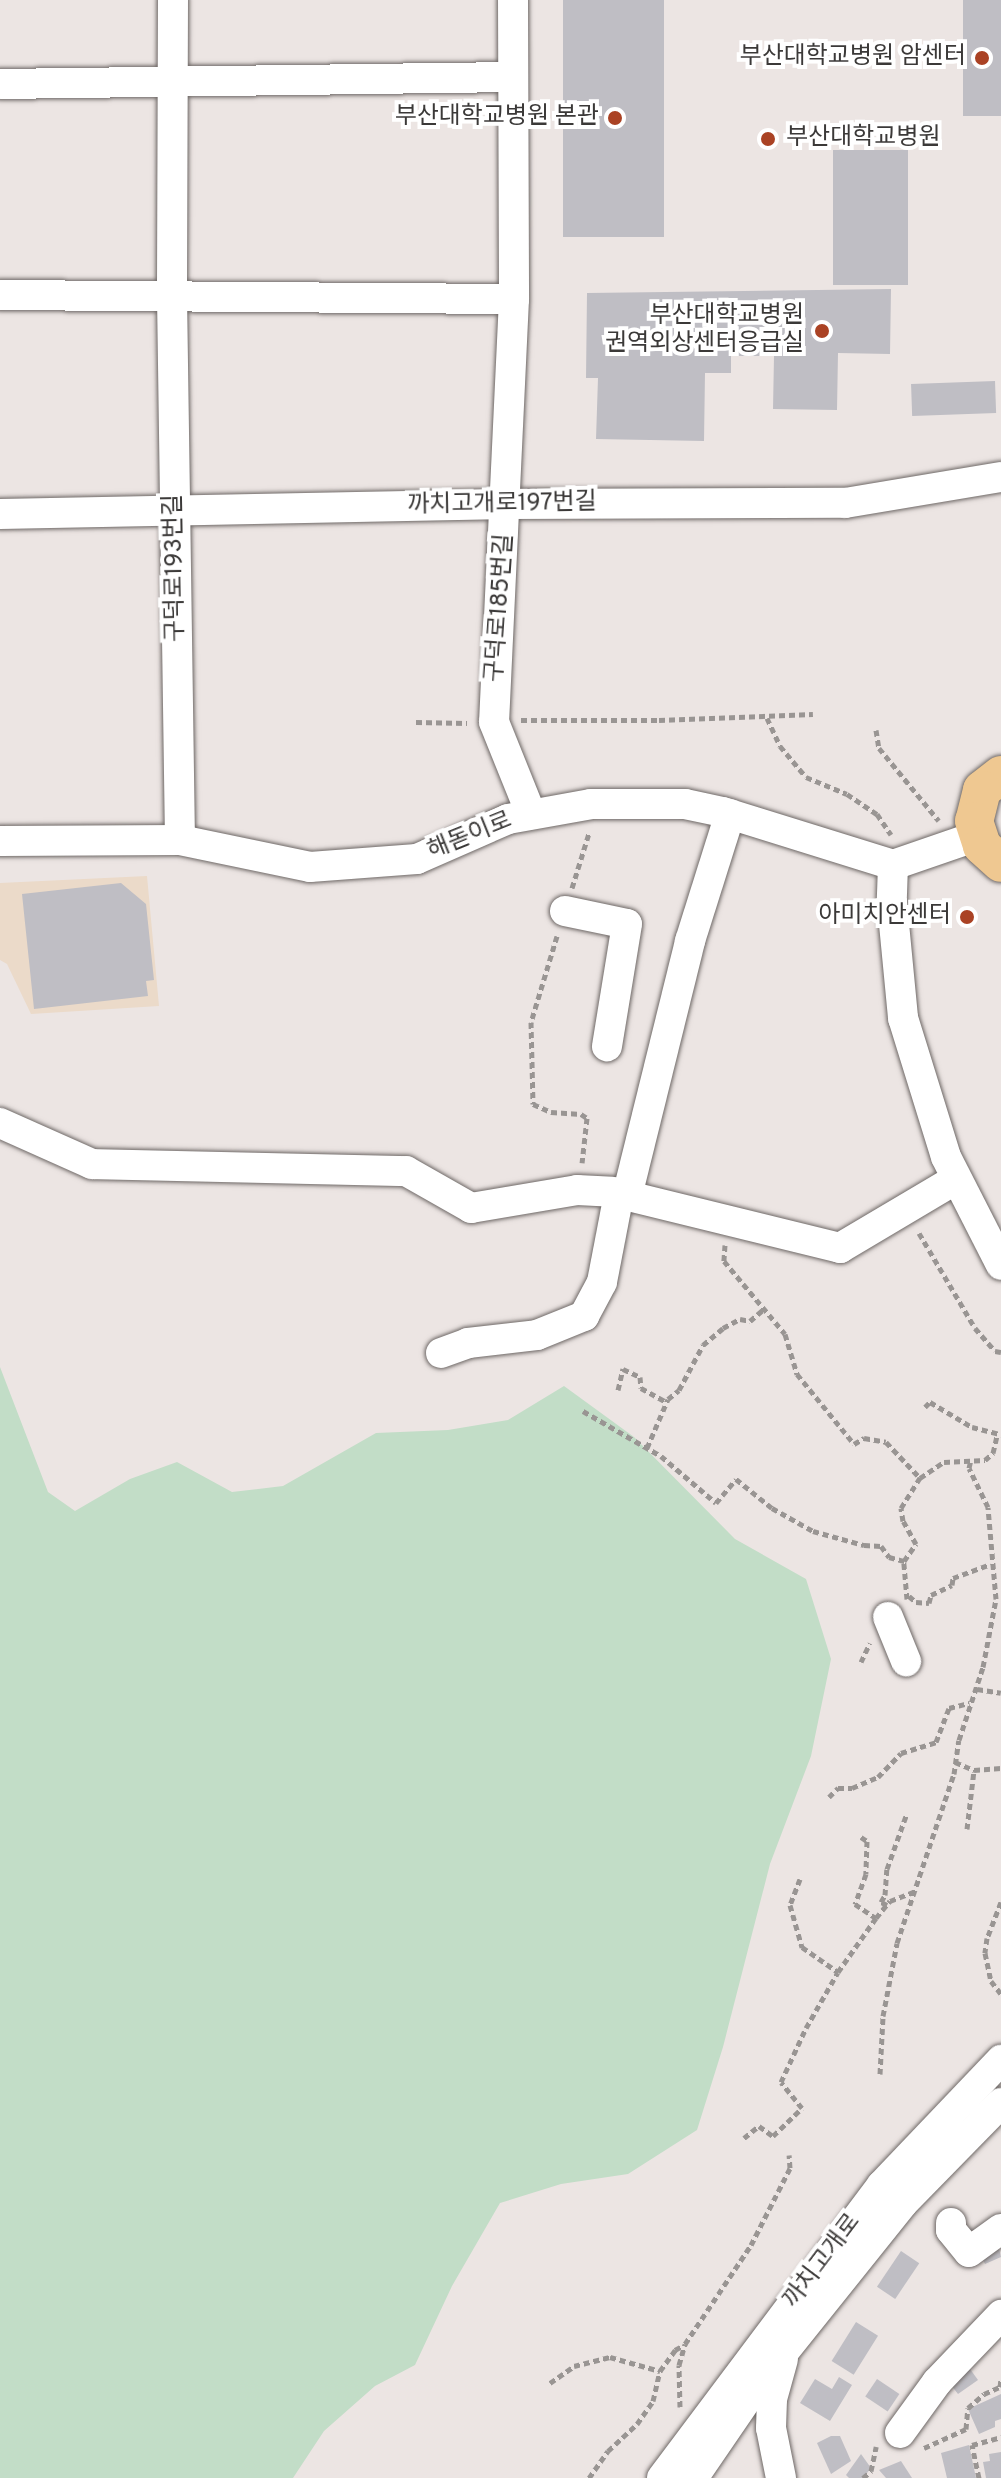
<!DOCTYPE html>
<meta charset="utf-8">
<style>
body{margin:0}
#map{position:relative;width:1001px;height:2478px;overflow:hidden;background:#ece5e3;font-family:Overpass,"Noto Sans KR",sans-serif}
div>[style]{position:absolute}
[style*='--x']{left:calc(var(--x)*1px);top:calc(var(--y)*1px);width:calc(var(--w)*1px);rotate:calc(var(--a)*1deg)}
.industrial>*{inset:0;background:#ebdac9}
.green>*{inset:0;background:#c2ddc7}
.building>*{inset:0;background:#bfbec4;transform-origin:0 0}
.path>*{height:5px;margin-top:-2.5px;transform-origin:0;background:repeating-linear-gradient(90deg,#999593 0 6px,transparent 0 10px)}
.roads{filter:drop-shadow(0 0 2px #6e6866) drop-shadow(0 0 2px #6e6866)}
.minor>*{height:30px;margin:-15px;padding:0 15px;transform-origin:15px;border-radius:15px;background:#fff}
.major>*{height:38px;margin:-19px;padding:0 19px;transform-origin:19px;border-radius:19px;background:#efc891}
.dots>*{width:22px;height:22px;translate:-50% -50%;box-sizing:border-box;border:4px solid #fff;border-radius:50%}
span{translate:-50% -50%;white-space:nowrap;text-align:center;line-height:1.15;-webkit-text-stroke:8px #fff;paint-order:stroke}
.poi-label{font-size:24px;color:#3b3938}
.right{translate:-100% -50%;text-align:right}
.left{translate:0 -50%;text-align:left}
.street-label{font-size:24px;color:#3b3938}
</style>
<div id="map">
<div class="industrial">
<i style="clip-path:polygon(147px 876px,159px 1006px,31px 1014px,7px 964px,0 960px,0 883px)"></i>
</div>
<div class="green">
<i style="clip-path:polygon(0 1367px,48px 1492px,75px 1511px,130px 1479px,177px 1462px,232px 1492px,283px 1486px,376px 1433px,448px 1430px,508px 1420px,564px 1386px,634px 1437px,735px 1539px,806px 1579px,831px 1659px,811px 1756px,770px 1864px,723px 2047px,697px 2130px,628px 2174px,561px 2184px,500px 2203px,452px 2286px,415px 2365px,375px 2386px,324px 2431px,293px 2478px,0 2478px)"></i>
</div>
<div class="building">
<i style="left:563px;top:0;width:101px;height:237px"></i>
<i style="left:963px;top:0;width:38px;height:116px"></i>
<i style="left:833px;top:150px;width:75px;height:135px"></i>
<i style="clip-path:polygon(891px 289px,890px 354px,838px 353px,837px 410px,773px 409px,774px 356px,731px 356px,731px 373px,705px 373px,704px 441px,596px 439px,598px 378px,586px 378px,587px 293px)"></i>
<i style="left:995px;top:381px;width:32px;height:84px;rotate:88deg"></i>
<i style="clip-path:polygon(121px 883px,146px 904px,154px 980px,146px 981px,148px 996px,34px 1009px,22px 894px)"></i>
<i style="clip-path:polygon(998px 2244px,1001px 2257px,985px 2264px,979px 2252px)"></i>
<i style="left:901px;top:2251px;width:22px;height:43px;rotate:34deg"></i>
<i style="left:856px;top:2322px;width:26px;height:46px;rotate:32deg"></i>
<i style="clip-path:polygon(965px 2362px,978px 2380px,958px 2394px,951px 2385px)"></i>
<i style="clip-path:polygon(839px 2377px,852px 2385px,830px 2421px,800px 2403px,815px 2379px,832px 2389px)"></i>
<i style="left:877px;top:2379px;width:27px;height:21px;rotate:34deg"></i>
<i style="clip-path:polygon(1001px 2394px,1001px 2419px,995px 2421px,995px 2427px,979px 2434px,968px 2409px)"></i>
<i style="clip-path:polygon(831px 2436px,840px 2436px,851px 2461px,831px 2474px,817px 2443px)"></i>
<i style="clip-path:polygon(969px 2445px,976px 2478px,947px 2478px,941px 2453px)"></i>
<i style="clip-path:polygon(1001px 2452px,1001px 2478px,986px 2478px,983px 2462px,990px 2461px,989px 2454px)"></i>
<i style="clip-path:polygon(861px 2454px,871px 2468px,863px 2478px,849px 2478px,846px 2475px)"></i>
<i style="clip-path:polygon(901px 2461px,912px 2478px,886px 2478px,879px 2470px)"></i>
</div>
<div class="path">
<i style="--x:767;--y:718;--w:31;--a:65"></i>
<i style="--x:780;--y:746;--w:40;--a:50"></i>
<i style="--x:806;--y:777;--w:44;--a:22.5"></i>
<i style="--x:847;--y:794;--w:36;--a:34"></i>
<i style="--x:877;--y:814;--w:25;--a:56"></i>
<i style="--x:521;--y:720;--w:138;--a:0"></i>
<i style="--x:659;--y:720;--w:154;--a:-2.2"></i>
<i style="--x:416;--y:722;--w:51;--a:1.1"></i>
<i style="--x:876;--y:730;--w:18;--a:81"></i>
<i style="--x:879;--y:748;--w:94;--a:50.6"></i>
<i style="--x:572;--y:888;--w:58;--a:-72.8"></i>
<i style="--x:557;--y:936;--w:90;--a:106.8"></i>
<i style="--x:531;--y:1022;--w:82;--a:88.6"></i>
<i style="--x:533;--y:1104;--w:20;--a:24"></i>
<i style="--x:551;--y:1112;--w:30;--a:4"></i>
<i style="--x:581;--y:1114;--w:7;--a:34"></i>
<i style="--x:587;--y:1118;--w:45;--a:96.3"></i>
<i style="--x:919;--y:1233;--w:110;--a:59.5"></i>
<i style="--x:975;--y:1328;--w:30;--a:49"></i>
<i style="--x:995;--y:1351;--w:6;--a:9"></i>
<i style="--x:725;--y:1245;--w:16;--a:94"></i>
<i style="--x:724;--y:1261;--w:95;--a:50.1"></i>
<i style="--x:785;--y:1334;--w:42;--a:73.3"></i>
<i style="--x:797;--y:1374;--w:90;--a:50.8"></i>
<i style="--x:854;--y:1444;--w:12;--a:-31"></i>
<i style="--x:864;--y:1438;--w:22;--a:10"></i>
<i style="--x:886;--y:1442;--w:50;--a:46.6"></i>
<i style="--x:618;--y:1390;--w:22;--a:-77"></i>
<i style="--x:623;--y:1369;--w:19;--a:25"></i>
<i style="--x:640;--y:1377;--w:11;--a:85"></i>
<i style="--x:641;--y:1388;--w:29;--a:29"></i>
<i style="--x:925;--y:1407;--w:7;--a:-45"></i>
<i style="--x:930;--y:1402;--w:49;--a:30.8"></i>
<i style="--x:972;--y:1427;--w:30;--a:14"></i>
<i style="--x:583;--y:1411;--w:90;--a:30"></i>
<i style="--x:661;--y:1456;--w:72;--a:40.5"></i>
<i style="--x:716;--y:1503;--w:31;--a:-50"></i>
<i style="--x:736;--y:1479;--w:46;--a:38.9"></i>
<i style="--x:772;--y:1508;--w:47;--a:29.3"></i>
<i style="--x:813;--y:1531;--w:53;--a:15.4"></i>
<i style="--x:864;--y:1545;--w:17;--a:3"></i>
<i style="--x:881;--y:1546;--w:14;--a:54"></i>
<i style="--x:889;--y:1557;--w:16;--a:15"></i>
<i style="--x:647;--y:1448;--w:53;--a:-66.8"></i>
<i style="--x:668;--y:1399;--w:14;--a:-39"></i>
<i style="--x:679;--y:1390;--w:51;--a:-61.9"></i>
<i style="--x:703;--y:1345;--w:26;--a:-40"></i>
<i style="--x:723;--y:1328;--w:19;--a:-28"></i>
<i style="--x:740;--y:1319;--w:10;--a:11"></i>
<i style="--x:750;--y:1321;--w:18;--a:-41"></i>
<i style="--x:909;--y:1596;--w:9;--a:41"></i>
<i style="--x:916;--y:1602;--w:13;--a:4"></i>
<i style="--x:929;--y:1603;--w:8;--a:-76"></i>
<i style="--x:931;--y:1595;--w:23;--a:-25"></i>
<i style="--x:952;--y:1585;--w:7;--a:-82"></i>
<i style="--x:953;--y:1578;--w:40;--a:-20.2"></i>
<i style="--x:907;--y:1599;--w:38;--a:-95"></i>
<i style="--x:904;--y:1561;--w:21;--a:-55"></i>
<i style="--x:916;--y:1544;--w:26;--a:-119"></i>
<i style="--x:903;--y:1521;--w:13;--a:-99"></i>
<i style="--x:901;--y:1508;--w:36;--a:-58"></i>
<i style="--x:920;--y:1478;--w:29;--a:-34"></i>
<i style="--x:944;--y:1462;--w:41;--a:-2.8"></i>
<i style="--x:985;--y:1460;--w:11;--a:-41"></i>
<i style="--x:993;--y:1453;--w:18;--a:-77"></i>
<i style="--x:861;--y:1662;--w:21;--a:-65"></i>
<i style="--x:977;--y:1689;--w:24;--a:9"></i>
<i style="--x:955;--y:1762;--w:21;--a:23"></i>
<i style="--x:974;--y:1770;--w:27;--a:-4"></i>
<i style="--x:829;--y:1797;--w:13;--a:-45"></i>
<i style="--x:838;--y:1788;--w:14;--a:0"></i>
<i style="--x:852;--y:1788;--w:28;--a:-23"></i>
<i style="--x:878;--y:1777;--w:33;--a:-46"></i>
<i style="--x:901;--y:1753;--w:37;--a:-17"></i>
<i style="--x:936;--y:1742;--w:36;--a:-69"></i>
<i style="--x:949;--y:1708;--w:21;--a:-14"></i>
<i style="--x:967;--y:1829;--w:59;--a:-83.2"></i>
<i style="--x:861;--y:1837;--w:7;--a:34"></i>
<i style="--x:867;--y:1841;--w:33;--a:92"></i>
<i style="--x:866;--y:1874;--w:32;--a:110"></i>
<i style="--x:855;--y:1904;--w:25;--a:34"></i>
<i style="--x:800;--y:1879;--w:28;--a:111"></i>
<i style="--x:790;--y:1905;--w:44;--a:74.1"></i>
<i style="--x:802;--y:1947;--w:44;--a:34.8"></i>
<i style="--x:1001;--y:1902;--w:39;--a:111"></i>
<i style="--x:987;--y:1938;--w:15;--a:98"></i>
<i style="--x:985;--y:1953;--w:29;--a:78"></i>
<i style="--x:991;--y:1981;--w:16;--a:52"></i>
<i style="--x:887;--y:1905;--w:7;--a:-153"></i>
<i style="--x:881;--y:1902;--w:8;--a:-60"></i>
<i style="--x:885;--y:1895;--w:26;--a:-86"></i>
<i style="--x:887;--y:1869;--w:59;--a:-70.3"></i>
<i style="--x:880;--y:2074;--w:58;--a:-87"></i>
<i style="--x:883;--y:2016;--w:74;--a:-79.1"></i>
<i style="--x:897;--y:1943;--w:178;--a:-71.4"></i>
<i style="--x:954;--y:1774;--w:34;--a:-82"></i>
<i style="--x:959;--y:1740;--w:77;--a:-71.8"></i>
<i style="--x:983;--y:1667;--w:69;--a:-79.2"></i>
<i style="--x:996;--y:1599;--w:92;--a:-95"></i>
<i style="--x:988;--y:1507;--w:43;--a:-116"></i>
<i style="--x:969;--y:1468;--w:9;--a:-77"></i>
<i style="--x:744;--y:2138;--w:19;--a:-39"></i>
<i style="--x:759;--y:2126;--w:17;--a:36"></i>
<i style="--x:773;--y:2136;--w:40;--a:-44"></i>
<i style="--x:802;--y:2108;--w:33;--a:-129"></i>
<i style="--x:781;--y:2082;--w:60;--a:-65.2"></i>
<i style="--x:806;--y:2028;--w:64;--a:-60.3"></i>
<i style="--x:838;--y:1972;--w:66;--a:-54.9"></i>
<i style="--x:876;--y:1918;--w:22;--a:-51"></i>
<i style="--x:890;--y:1901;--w:26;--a:-21"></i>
<i style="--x:550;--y:2383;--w:29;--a:-35"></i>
<i style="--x:574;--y:2366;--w:37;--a:-14"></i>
<i style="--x:610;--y:2357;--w:52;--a:15.6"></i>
<i style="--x:680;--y:2407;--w:42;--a:-91.4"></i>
<i style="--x:679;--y:2365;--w:22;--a:-74"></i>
<i style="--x:685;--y:2344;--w:119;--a:-56.3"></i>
<i style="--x:751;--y:2245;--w:86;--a:-63.1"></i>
<i style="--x:790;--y:2168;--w:13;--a:-94"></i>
<i style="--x:924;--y:2448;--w:46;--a:-24.3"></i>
<i style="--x:966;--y:2429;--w:21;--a:-85"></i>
<i style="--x:968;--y:2408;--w:21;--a:-41"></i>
<i style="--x:984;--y:2394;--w:17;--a:-24"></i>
<i style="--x:1000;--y:2387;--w:8;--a:-83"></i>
<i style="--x:589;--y:2478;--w:33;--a:-55"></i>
<i style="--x:608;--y:2451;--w:40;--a:-43"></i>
<i style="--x:637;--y:2424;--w:28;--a:-55"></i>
<i style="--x:653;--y:2401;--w:31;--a:-77"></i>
<i style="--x:660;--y:2371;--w:26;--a:-54"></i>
<i style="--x:675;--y:2350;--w:10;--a:-29"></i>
<i style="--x:863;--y:2478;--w:11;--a:-41"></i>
<i style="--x:871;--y:2471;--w:25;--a:-78"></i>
<i style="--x:979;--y:2478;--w:34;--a:-102"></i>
<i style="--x:972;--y:2445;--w:30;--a:-15"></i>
</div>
<div class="roads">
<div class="minor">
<i style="--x:173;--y:0;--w:296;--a:90.2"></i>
<i style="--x:172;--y:296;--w:544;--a:89.16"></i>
<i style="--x:513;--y:0;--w:299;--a:89.8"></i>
<i style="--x:514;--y:299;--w:423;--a:92.7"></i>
<i style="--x:494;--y:722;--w:99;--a:68.1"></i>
<i style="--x:0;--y:84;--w:512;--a:-0.78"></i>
<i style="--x:0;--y:295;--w:514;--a:0.45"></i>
<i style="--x:0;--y:514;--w:507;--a:-1.13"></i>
<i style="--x:507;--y:504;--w:338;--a:-0.2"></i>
<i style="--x:845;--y:503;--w:158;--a:-9.5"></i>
<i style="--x:0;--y:841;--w:180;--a:-0.3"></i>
<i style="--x:180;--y:840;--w:133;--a:11.7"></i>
<i style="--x:310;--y:867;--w:107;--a:-4.3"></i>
<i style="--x:417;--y:859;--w:99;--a:-23.7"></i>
<i style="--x:508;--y:819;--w:84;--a:-10.2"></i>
<i style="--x:591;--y:804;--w:94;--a:0"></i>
<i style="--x:685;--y:804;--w:39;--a:12"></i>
<i style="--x:723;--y:812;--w:178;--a:17.3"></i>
<i style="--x:893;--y:865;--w:89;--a:-19"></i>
<i style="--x:893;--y:865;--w:38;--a:92"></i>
<i style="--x:892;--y:903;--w:116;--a:84.5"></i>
<i style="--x:903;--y:1018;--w:145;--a:72.8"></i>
<i style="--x:946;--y:1157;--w:121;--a:63"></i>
<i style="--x:565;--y:911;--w:63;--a:11.8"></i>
<i style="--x:627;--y:924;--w:124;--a:99.3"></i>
<i style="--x:0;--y:1123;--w:101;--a:24"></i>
<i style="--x:92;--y:1164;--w:314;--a:1.3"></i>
<i style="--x:406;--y:1171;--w:75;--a:29.6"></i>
<i style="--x:471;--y:1208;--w:108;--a:-9.6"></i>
<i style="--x:577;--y:1190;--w:35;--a:3"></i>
<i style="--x:612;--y:1192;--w:235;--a:13.8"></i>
<i style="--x:840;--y:1248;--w:135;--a:-30.7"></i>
<i style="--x:627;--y:1196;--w:263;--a:-76.1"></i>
<i style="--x:690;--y:941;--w:133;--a:-72.5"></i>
<i style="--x:441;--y:1353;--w:29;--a:-20"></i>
<i style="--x:468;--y:1343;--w:69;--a:-6.6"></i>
<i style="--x:537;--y:1335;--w:51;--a:-22"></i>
<i style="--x:584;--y:1316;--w:38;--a:-62"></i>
<i style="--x:602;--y:1282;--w:90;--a:-79.1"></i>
<i style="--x:888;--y:1617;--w:48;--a:67.8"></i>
<i style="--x:951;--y:2223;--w:7;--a:90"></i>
<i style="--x:951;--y:2230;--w:28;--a:51"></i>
<i style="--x:969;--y:2252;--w:39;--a:-36"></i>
<i style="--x:900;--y:2433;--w:63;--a:-54"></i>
<i style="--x:937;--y:2382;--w:93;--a:-46.3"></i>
<i style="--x:662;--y:2478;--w:366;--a:-53.1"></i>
<i style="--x:882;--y:2185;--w:173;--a:-46.4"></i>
<i style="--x:693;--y:2478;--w:108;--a:-55.6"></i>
<i style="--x:754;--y:2389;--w:238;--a:-51.3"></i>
<i style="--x:903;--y:2203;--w:140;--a:-45.6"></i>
<i style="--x:781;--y:2478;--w:51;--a:-101.3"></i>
<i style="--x:771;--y:2428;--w:29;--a:-88"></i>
<i style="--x:772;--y:2399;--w:41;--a:-74.6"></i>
</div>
<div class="major">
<i style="--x:1001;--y:775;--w:24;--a:142"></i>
<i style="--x:982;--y:790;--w:32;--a:104"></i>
<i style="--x:974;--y:821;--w:26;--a:72"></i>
<i style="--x:982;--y:846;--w:25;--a:42"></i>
</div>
</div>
<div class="dots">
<i style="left:982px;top:58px;background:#aa4224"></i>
<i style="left:615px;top:118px;background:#aa4224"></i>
<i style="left:768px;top:139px;background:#aa4224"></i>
<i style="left:822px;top:331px;background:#aa4224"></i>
<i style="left:967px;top:917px;background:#aa4224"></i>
</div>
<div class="poi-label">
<span class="right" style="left:966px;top:58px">부산대학교병원 암센터</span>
<span class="right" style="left:599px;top:118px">부산대학교병원 본관</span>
<span class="left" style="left:786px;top:139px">부산대학교병원</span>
<span class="right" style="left:804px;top:331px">부산대학교병원<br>권역외상센터응급실</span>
<span class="right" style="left:951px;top:917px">아미치안센터</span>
</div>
<div class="street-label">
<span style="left:502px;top:505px;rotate:-1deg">까치고개로197번길</span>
<span style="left:176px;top:568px;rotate:-91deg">구덕로193번길</span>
<span style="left:501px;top:608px;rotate:-86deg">구덕로185번길</span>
<span style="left:470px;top:837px;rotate:-22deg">해돋이로</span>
<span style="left:823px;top:2262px;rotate:-53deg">까치고개로</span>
</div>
</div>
